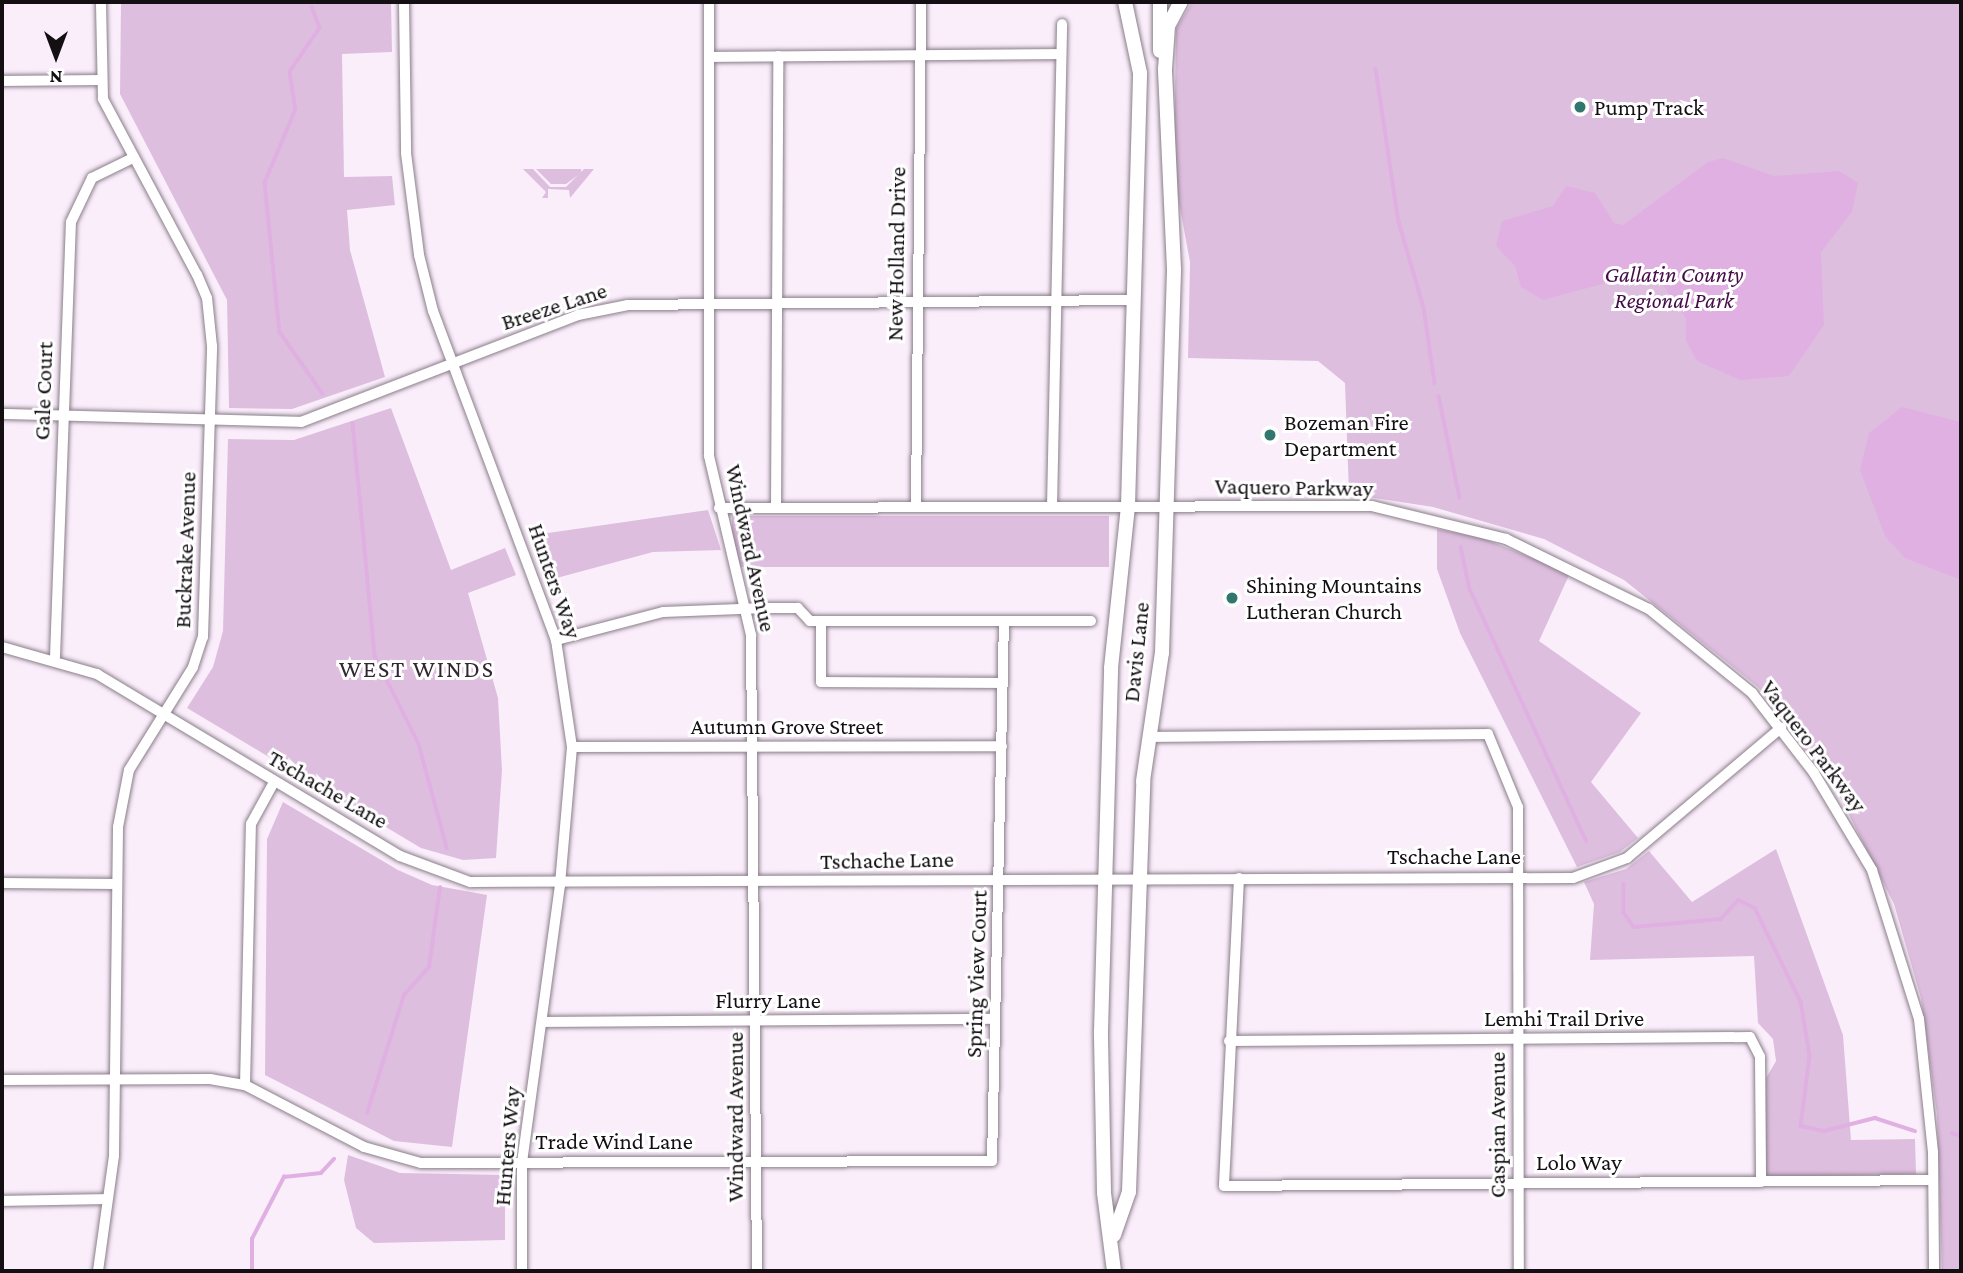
<!DOCTYPE html>
<style>
body{margin:0}
#map{position:relative;width:1963px;height:1273px;overflow:hidden;background:#fbeefb;font-family:"Crimson Pro",serif}
div>[style]{position:absolute}
[style*='--x']{left:calc(var(--x)*1px);top:calc(var(--y)*1px);width:calc(var(--w)*1px);rotate:calc(var(--a)*1deg)}
.green>*{inset:0;background:#debedf;transform-origin:0 0}
.water>*{inset:0;background:#e0b0e2}
.stream>*{height:3.5px;margin:-1.75px;padding:0 1.75px;transform-origin:1.75px;border-radius:1.75px;background:#e0b0e2}
.roads{filter:drop-shadow(0 0 2px #897e89) drop-shadow(0 0 2px #897e89)}
.minor>*{height:10px;margin:-5px;padding:0 5px;transform-origin:5px;border-radius:5px;background:#fff}
.major>*{height:14px;margin:-7px;padding:0 7px;transform-origin:7px;border-radius:7px;background:#fff}
.dots>*{width:19px;height:19px;translate:-50% -50%;box-sizing:border-box;border:4px solid #fff;border-radius:50%}
span{translate:-50% -50%;white-space:nowrap;text-align:center;line-height:1.15;-webkit-text-stroke:6px #fff;paint-order:stroke}
.poi-label{font-size:23px;color:#130f13}
.left{translate:0 -50%;text-align:left}
.street-label{font-size:23px;color:#130f13}
.park-label{font-size:23px;color:#440b48;font-style:italic}
.neighbourhood-label{font-size:24px;color:#302731;letter-spacing:2px}
.frame{position:absolute;inset:0;border:4px solid #130f13;pointer-events:none}
.north{position:absolute;left:21px;top:21px;width:70px;height:70px;-webkit-text-stroke:5px #fff;paint-order:stroke;rotate:180deg;font-size:19px;font-weight:700;line-height:28px;text-align:center;color:#130f13}
.north::after{content:'';display:block;margin:auto;width:24px;height:32px;background:#130f13;clip-path:polygon(50% 0,100% 100%,50% 72%,0 100%)}
</style>
<div id="map">
<div class="green">
<i style="clip-path:polygon(391px 2px,392px 52px,342px 54px,344px 177px,392px 176px,395px 205px,347px 210px,350px 250px,385px 377px,292px 409px,229px 408px,227px 300px,120px 94px,121px 3px)"></i>
<i style="clip-path:polygon(1192px 2px,1961px 2px,1961px 1271px,1942px 1271px,1937px 1114px,1921px 998px,1894px 904px,1839px 795px,1758px 687px,1624px 580px,1544px 539px,1433px 507px,1349px 494px,1345px 383px,1318px 361px,1188px 358px,1190px 262px,1174px 175px,1176px 29px)"></i>
<i style="clip-path:polygon(523px 169px,533px 169px,550px 187px,566px 187px,584px 169px,594px 169px,570px 198px,569px 190px,548px 189px,548px 198px,542px 198px,546px 192px)"></i>
<i style="clip-path:polygon(536px 169px,581px 169px,581px 173px,566px 184px,551px 184px)"></i>
<i style="clip-path:polygon(391px 408px,451px 570px,505px 548px,516px 575px,468px 593px,498px 698px,502px 770px,496px 858px,463px 860px,421px 848px,187px 708px,213px 667px,223px 631px,228px 439px,294px 440px)"></i>
<i style="clip-path:polygon(708px 510px,721px 550px,653px 552px,553px 579px,534px 535px)"></i>
<i style="left:732px;top:516px;width:377px;height:51px"></i>
<i style="clip-path:polygon(1437px 529px,1482px 538px,1570px 573px,1539px 641px,1641px 713px,1591px 782px,1638px 838px,1620px 852px,1577px 867px,1460px 633px,1437px 569px)"></i>
<i style="clip-path:polygon(283px 802px,398px 870px,432px 885px,487px 895px,452px 1147px,394px 1141px,265px 1075px,267px 839px)"></i>
<i style="clip-path:polygon(1776px 849px,1843px 1035px,1851px 1140px,1915px 1139px,1916px 1174px,1765px 1177px,1766px 1078px,1776px 1061px,1773px 1039px,1758px 1023px,1754px 956px,1590px 960px,1594px 904px,1584px 882px,1626px 869px,1649px 851px,1692px 902px)"></i>
<i style="clip-path:polygon(348px 1155px,400px 1173px,505px 1175px,505px 1240px,374px 1243px,356px 1228px,344px 1180px)"></i>
</div>
<div class="water">
<i style="clip-path:polygon(1723px 158px,1774px 176px,1839px 171px,1858px 183px,1852px 212px,1821px 252px,1824px 325px,1789px 376px,1740px 380px,1697px 361px,1686px 341px,1686px 318px,1657px 277px,1632px 285px,1610px 282px,1543px 300px,1521px 287px,1515px 266px,1496px 246px,1502px 221px,1553px 206px,1566px 186px,1595px 193px,1614px 223px,1623px 225px,1708px 162px)"></i>
<i style="clip-path:polygon(1902px 407px,1961px 422px,1961px 580px,1905px 558px,1885px 536px,1860px 470px,1869px 433px)"></i>
</div>
<div class="stream">
<i style="--x:312;--y:7;--w:22;--a:69"></i>
<i style="--x:320;--y:28;--w:53;--a:124.3"></i>
<i style="--x:290;--y:72;--w:37;--a:81"></i>
<i style="--x:296;--y:109;--w:80;--a:112.7"></i>
<i style="--x:265;--y:183;--w:150;--a:84.3"></i>
<i style="--x:280;--y:332;--w:75;--a:55.3"></i>
<i style="--x:1376;--y:69;--w:155;--a:81.5"></i>
<i style="--x:1399;--y:222;--w:90;--a:73.8"></i>
<i style="--x:1424;--y:308;--w:76;--a:81.7"></i>
<i style="--x:1439;--y:396;--w:104;--a:78.4"></i>
<i style="--x:353;--y:423;--w:234;--a:84.6"></i>
<i style="--x:375;--y:656;--w:98;--a:63.4"></i>
<i style="--x:419;--y:744;--w:108;--a:74.9"></i>
<i style="--x:1461;--y:547;--w:43;--a:77.9"></i>
<i style="--x:1470;--y:589;--w:277;--a:65.2"></i>
<i style="--x:1624;--y:884;--w:29;--a:90"></i>
<i style="--x:1624;--y:913;--w:17;--a:54"></i>
<i style="--x:1634;--y:927;--w:87;--a:-5.3"></i>
<i style="--x:1721;--y:919;--w:25;--a:-48"></i>
<i style="--x:1738;--y:900;--w:19;--a:25"></i>
<i style="--x:1755;--y:908;--w:105;--a:63.9"></i>
<i style="--x:1801;--y:1002;--w:55;--a:80.5"></i>
<i style="--x:1810;--y:1056;--w:71;--a:97.3"></i>
<i style="--x:1801;--y:1126;--w:24;--a:12"></i>
<i style="--x:1824;--y:1131;--w:53;--a:-14.3"></i>
<i style="--x:1875;--y:1118;--w:42;--a:18"></i>
<i style="--x:367;--y:1113;--w:124;--a:-72.6"></i>
<i style="--x:404;--y:995;--w:38;--a:-48"></i>
<i style="--x:429;--y:967;--w:80;--a:-82.1"></i>
<i style="--x:1952;--y:1133;--w:9;--a:18"></i>
<i style="--x:252;--y:1271;--w:32;--a:-90"></i>
<i style="--x:252;--y:1239;--w:70;--a:-62.7"></i>
<i style="--x:284;--y:1177;--w:37;--a:-6"></i>
<i style="--x:321;--y:1173;--w:19;--a:-47"></i>
</div>
<div class="roads">
<div class="minor">
<i style="--x:404;--y:2;--w:151;--a:89.2"></i>
<i style="--x:406;--y:153;--w:103;--a:82.7"></i>
<i style="--x:419;--y:255;--w:58;--a:76"></i>
<i style="--x:433;--y:311;--w:351;--a:69.5"></i>
<i style="--x:556;--y:640;--w:108;--a:81.5"></i>
<i style="--x:572;--y:747;--w:139;--a:95"></i>
<i style="--x:560;--y:885;--w:280;--a:97.8"></i>
<i style="--x:522;--y:1162;--w:109;--a:90"></i>
<i style="--x:709;--y:2;--w:454;--a:90"></i>
<i style="--x:709;--y:456;--w:184;--a:76.8"></i>
<i style="--x:751;--y:635;--w:636;--a:89.46"></i>
<i style="--x:709;--y:57;--w:352;--a:-0.5"></i>
<i style="--x:2;--y:81;--w:96;--a:-0.6"></i>
<i style="--x:2;--y:414;--w:299;--a:1.5"></i>
<i style="--x:301;--y:422;--w:297;--a:-21.1"></i>
<i style="--x:578;--y:315;--w:51;--a:-11.3"></i>
<i style="--x:628;--y:305;--w:505;--a:-0.57"></i>
<i style="--x:916;--y:507;--w:505;--a:-89.43"></i>
<i style="--x:1052;--y:507;--w:483;--a:-88.8"></i>
<i style="--x:719;--y:508;--w:653;--a:-0.18"></i>
<i style="--x:1372;--y:506;--w:138;--a:13.8"></i>
<i style="--x:1506;--y:539;--w:159;--a:26.1"></i>
<i style="--x:1649;--y:609;--w:133;--a:39.2"></i>
<i style="--x:1752;--y:693;--w:101;--a:52.2"></i>
<i style="--x:1814;--y:773;--w:113;--a:59.1"></i>
<i style="--x:1872;--y:870;--w:156;--a:72.5"></i>
<i style="--x:1919;--y:1019;--w:134;--a:84"></i>
<i style="--x:1933;--y:1152;--w:119;--a:89.5"></i>
<i style="--x:776;--y:508;--w:452;--a:-89.7"></i>
<i style="--x:821;--y:621;--w:61;--a:90"></i>
<i style="--x:821;--y:682;--w:182;--a:0.3"></i>
<i style="--x:1004;--y:621;--w:87;--a:0"></i>
<i style="--x:2;--y:647;--w:99;--a:15.9"></i>
<i style="--x:97;--y:674;--w:353;--a:31"></i>
<i style="--x:400;--y:856;--w:75;--a:20.4"></i>
<i style="--x:470;--y:882;--w:1103;--a:-0.21"></i>
<i style="--x:1573;--y:878;--w:58;--a:-20.3"></i>
<i style="--x:1627;--y:858;--w:202;--a:-40.2"></i>
<i style="--x:55;--y:657;--w:435;--a:-87.9"></i>
<i style="--x:71;--y:222;--w:49;--a:-64.5"></i>
<i style="--x:92;--y:178;--w:46;--a:-26"></i>
<i style="--x:1149;--y:737;--w:339;--a:-0.5"></i>
<i style="--x:1488;--y:734;--w:79;--a:67.7"></i>
<i style="--x:1518;--y:807;--w:464;--a:89.9"></i>
<i style="--x:572;--y:747;--w:430;--a:-0.1"></i>
<i style="--x:1239;--y:878;--w:308;--a:92.8"></i>
<i style="--x:1224;--y:1186;--w:709;--a:-0.48"></i>
<i style="--x:2;--y:883;--w:115;--a:0.5"></i>
<i style="--x:542;--y:1022;--w:453;--a:-0.4"></i>
<i style="--x:1229;--y:1041;--w:521;--a:-0.44"></i>
<i style="--x:1750;--y:1037;--w:22;--a:63"></i>
<i style="--x:1760;--y:1057;--w:125;--a:89.5"></i>
<i style="--x:2;--y:1080;--w:208;--a:-0.3"></i>
<i style="--x:210;--y:1079;--w:36;--a:10"></i>
<i style="--x:245;--y:1085;--w:134;--a:27.5"></i>
<i style="--x:364;--y:1147;--w:59;--a:15.7"></i>
<i style="--x:421;--y:1163;--w:571;--a:-0.2"></i>
<i style="--x:992;--y:1161;--w:540;--a:-88.73"></i>
<i style="--x:1004;--y:621;--w:194;--a:180"></i>
<i style="--x:810;--y:621;--w:18;--a:-133"></i>
<i style="--x:798;--y:608;--w:33;--a:180"></i>
<i style="--x:765;--y:608;--w:102;--a:177.8"></i>
<i style="--x:663;--y:612;--w:111;--a:165.3"></i>
<i style="--x:245;--y:1085;--w:261;--a:-88.7"></i>
<i style="--x:251;--y:824;--w:46;--a:-61.2"></i>
<i style="--x:2;--y:1201;--w:103;--a:-1.1"></i>
<i style="--x:98;--y:1271;--w:116;--a:-82.1"></i>
<i style="--x:114;--y:1156;--w:329;--a:-89.3"></i>
<i style="--x:118;--y:827;--w:58;--a:-79.1"></i>
<i style="--x:129;--y:770;--w:121;--a:-58.1"></i>
<i style="--x:193;--y:667;--w:32;--a:-72"></i>
<i style="--x:203;--y:637;--w:291;--a:-88.2"></i>
<i style="--x:212;--y:346;--w:48;--a:-95.9"></i>
<i style="--x:207;--y:298;--w:25;--a:-113"></i>
<i style="--x:197;--y:275;--w:200;--a:-118.1"></i>
<i style="--x:103;--y:99;--w:97;--a:-91.2"></i>
</div>
<div class="major">
<i style="--x:1160;--y:51;--w:49;--a:-90"></i>
<i style="--x:1114;--y:1235;--w:46;--a:-70.8"></i>
<i style="--x:1129;--y:1192;--w:411;--a:-88"></i>
<i style="--x:1143;--y:781;--w:129;--a:-81.6"></i>
<i style="--x:1162;--y:653;--w:384;--a:-88.2"></i>
<i style="--x:1174;--y:269;--w:200;--a:-92.6"></i>
<i style="--x:1165;--y:69;--w:43;--a:-86"></i>
<i style="--x:1168;--y:26;--w:27;--a:-62"></i>
<i style="--x:1114;--y:1271;--w:79;--a:-97.3"></i>
<i style="--x:1104;--y:1193;--w:162;--a:-91.1"></i>
<i style="--x:1101;--y:1031;--w:363;--a:-88.4"></i>
<i style="--x:1111;--y:668;--w:163;--a:-84"></i>
<i style="--x:1128;--y:506;--w:433;--a:-88.4"></i>
<i style="--x:1140;--y:73;--w:73;--a:-101.9"></i>
</div>
</div>
<div class="dots">
<i style="left:1580px;top:107px;background:#31776d"></i>
<i style="left:1270px;top:435px;background:#31776d"></i>
<i style="left:1232px;top:598px;background:#31776d"></i>
</div>
<div class="poi-label">
<span class="left" style="left:1594px;top:107px">Pump Track</span>
<span class="left" style="left:1284px;top:435px">Bozeman Fire<br>Department</span>
<span class="left" style="left:1246px;top:598px">Shining Mountains<br>Lutheran Church</span>
</div>
<div class="street-label">
<span style="left:896px;top:254px;rotate:-89deg">New Holland Drive</span>
<span style="left:554px;top:306px;rotate:-18deg">Breeze Lane</span>
<span style="left:43px;top:391px;rotate:-88deg">Gale Court</span>
<span style="left:1294px;top:487px;rotate:1deg">Vaquero Parkway</span>
<span style="left:751px;top:548px;rotate:78deg">Windward Avenue</span>
<span style="left:185px;top:550px;rotate:-88deg">Buckrake Avenue</span>
<span style="left:555px;top:581px;rotate:71deg">Hunters Way</span>
<span style="left:1136px;top:652px;rotate:-84deg">Davis Lane</span>
<span style="left:787px;top:726px">Autumn Grove Street</span>
<span style="left:1814px;top:746px;rotate:53deg">Vaquero Parkway</span>
<span style="left:328px;top:789px;rotate:30deg">Tschache Lane</span>
<span style="left:1454px;top:856px">Tschache Lane</span>
<span style="left:887px;top:860px;rotate:-1deg">Tschache Lane</span>
<span style="left:976px;top:974px;rotate:-88deg">Spring View Court</span>
<span style="left:768px;top:1000px">Flurry Lane</span>
<span style="left:1564px;top:1018px">Lemhi Trail Drive</span>
<span style="left:735px;top:1117px;rotate:-90deg">Windward Avenue</span>
<span style="left:1497px;top:1125px;rotate:-90deg">Caspian Avenue</span>
<span style="left:614px;top:1141px">Trade Wind Lane</span>
<span style="left:507px;top:1146px;rotate:-85deg">Hunters Way</span>
<span style="left:1579px;top:1162px">Lolo Way</span>
</div>
<div class="park-label">
<span style="left:1674px;top:287px">Gallatin County<br>Regional Park</span>
</div>
<div class="neighbourhood-label">
<span style="left:417px;top:669px">WEST WINDS</span>
</div>
<div class="frame"></div>
<div class="north">N</div>
</div>
